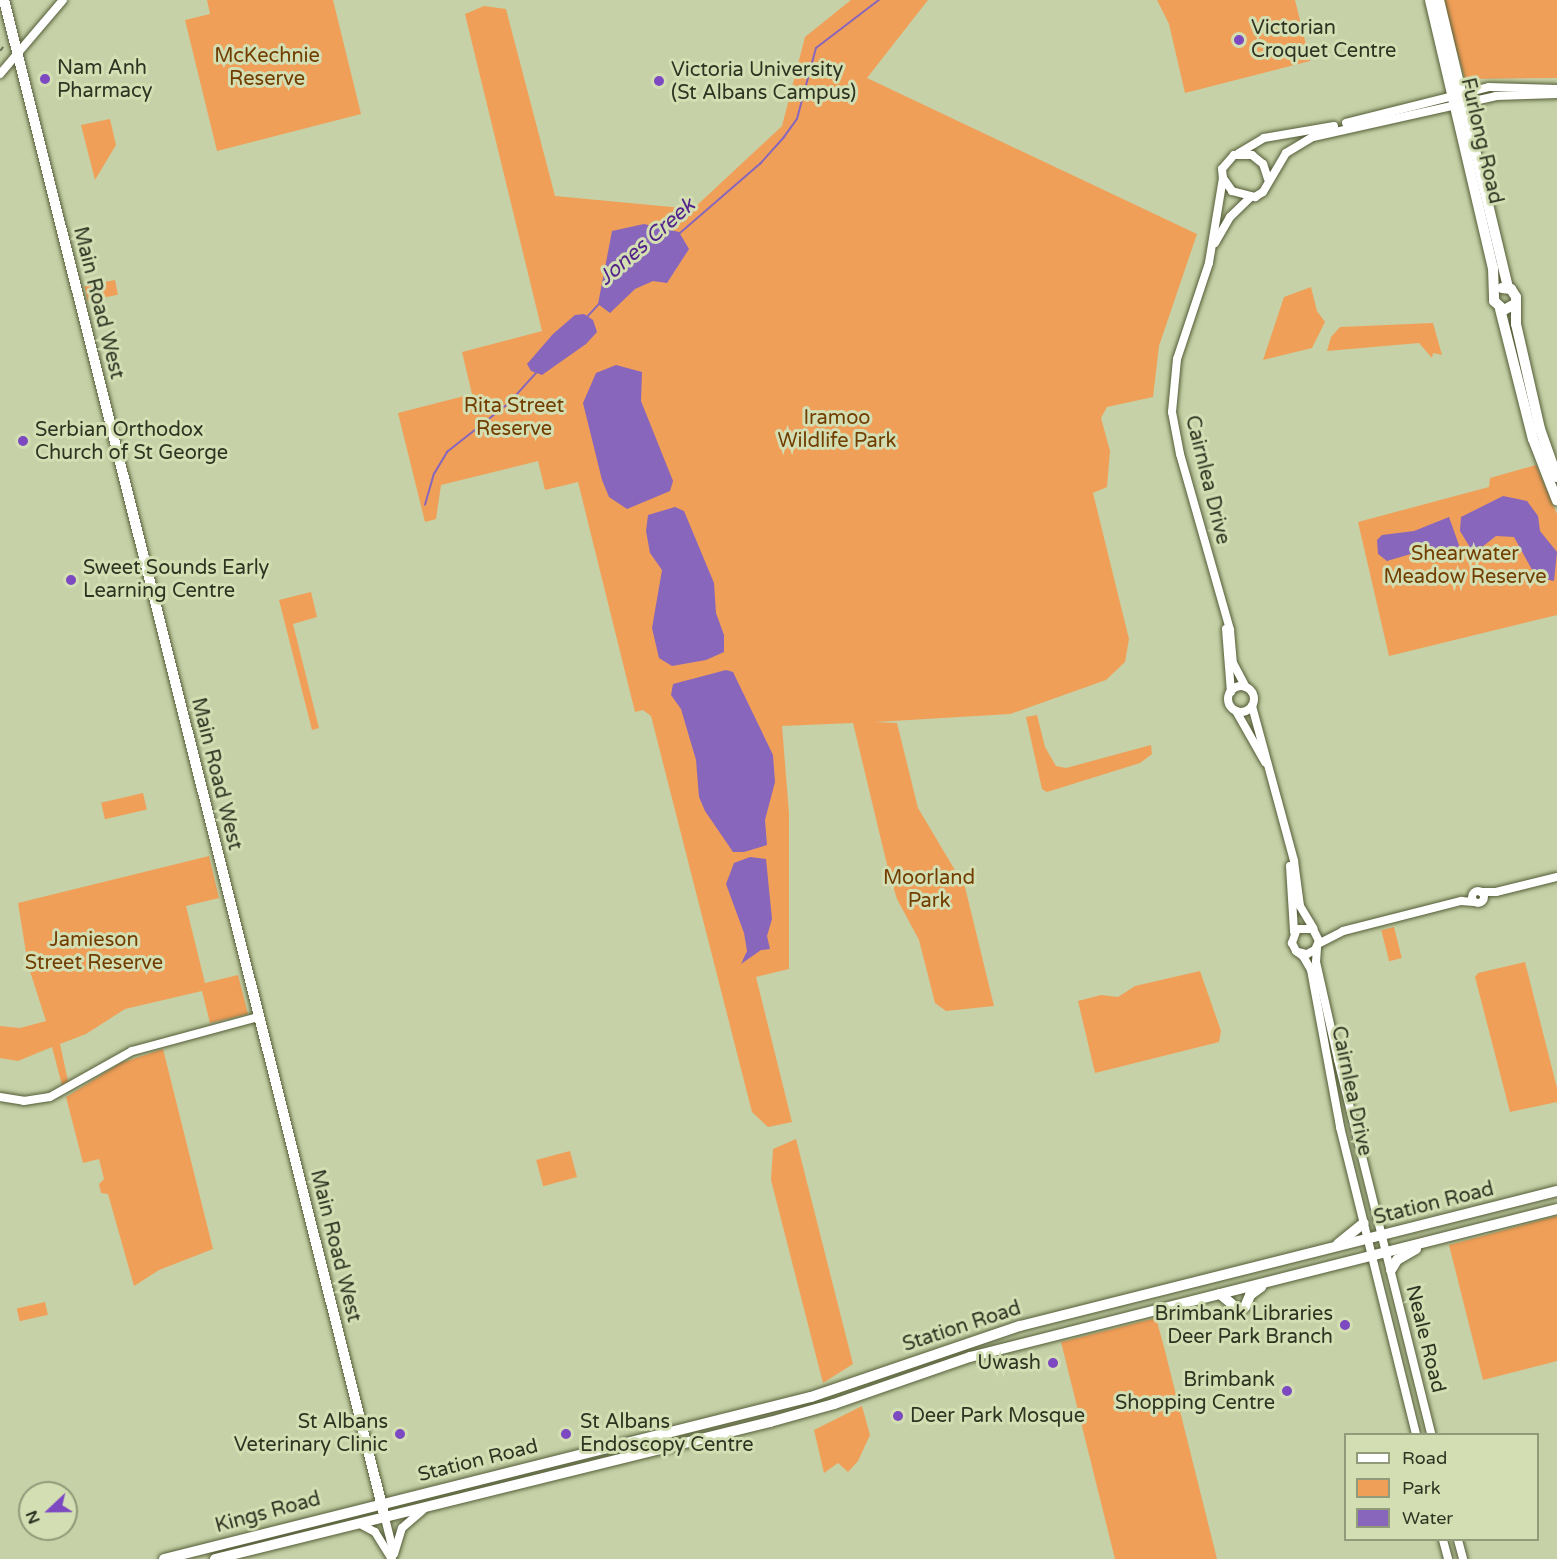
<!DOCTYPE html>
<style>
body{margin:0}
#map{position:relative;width:1557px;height:1559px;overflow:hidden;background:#c6d1a7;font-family:"Varela Round",sans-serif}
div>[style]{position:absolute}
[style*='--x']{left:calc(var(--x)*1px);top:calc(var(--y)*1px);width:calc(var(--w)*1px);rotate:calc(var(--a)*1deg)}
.green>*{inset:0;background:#f09f59;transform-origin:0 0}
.water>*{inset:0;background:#8766bc}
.stream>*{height:1.5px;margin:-0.75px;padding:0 0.75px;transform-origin:0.75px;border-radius:0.75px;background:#8766bc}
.roads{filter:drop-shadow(0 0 2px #545d37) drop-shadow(0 0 2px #545d37)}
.minor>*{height:8px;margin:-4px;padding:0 4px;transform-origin:4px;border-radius:4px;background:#fff}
.minor>.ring{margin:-4px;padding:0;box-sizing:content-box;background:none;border:8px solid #fff;border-radius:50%}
.major>*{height:10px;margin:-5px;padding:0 5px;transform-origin:5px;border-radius:5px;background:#fff}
.rail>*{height:1.5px;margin-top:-0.75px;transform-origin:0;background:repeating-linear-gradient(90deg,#697055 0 8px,transparent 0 16px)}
.dots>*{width:16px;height:16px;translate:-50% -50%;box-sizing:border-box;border:3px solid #d3deb3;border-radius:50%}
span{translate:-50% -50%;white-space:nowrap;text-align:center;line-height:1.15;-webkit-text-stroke:6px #d3deb3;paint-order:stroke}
.poi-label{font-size:20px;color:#2f3322}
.left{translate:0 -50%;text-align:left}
.right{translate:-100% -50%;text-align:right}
.park-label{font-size:20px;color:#713d01}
.street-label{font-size:20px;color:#2f3322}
.water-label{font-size:21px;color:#53238b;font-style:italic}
.legend{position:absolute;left:1344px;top:1433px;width:195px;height:108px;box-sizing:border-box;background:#d3deb3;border:2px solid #919a79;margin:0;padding:8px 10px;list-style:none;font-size:18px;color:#2f3322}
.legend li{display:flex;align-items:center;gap:12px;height:30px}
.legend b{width:30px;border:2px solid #919a79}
.north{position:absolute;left:18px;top:1481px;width:60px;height:60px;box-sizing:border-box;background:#d3deb3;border:2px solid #919a79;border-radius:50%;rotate:248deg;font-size:16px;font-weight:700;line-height:24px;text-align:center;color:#2f3322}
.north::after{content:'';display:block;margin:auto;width:21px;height:27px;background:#7c49c1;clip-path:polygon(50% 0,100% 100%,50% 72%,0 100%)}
</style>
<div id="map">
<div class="green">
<i style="clip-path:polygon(207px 0,333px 0,361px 114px,217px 151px,185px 20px,210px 14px)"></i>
<i style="clip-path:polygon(851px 0,928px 0,867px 78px,1197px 234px,1159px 346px,1153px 397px,1107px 407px,1101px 418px,1110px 451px,1107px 487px,1093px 493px,1129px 639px,1125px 662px,1106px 680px,1010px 714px,875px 722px,897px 723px,918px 808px,965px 887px,994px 1006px,946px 1011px,935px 1003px,919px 940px,897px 899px,889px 873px,853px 723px,782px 726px,789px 813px,789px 969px,756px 977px,792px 1122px,768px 1127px,752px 1112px,651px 716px,643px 710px,635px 712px,578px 482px,545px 490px,538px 461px,441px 485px,436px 519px,425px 522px,398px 413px,472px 394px,462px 352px,542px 331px,465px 14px,484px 6px,506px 9px,555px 196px,693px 209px,782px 126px,805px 37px)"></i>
<i style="clip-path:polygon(1157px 0,1295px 0,1310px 61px,1185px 93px,1169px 24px)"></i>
<i style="clip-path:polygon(1442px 0,1557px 0,1557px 78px,1465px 79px)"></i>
<i style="clip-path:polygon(110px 119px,116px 145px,95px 180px,81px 125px)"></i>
<i style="left:115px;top:280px;width:15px;height:31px;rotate:79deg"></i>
<i style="clip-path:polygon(1311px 287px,1317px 311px,1325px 322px,1312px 348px,1263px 360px,1284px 297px)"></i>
<i style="clip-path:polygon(1433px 323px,1442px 355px,1433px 353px,1432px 358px,1419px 343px,1327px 351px,1331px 337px,1340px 327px)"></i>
<i style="clip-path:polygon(1536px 465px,1557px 514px,1557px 615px,1389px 656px,1358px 522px,1489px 487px,1490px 478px)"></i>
<i style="clip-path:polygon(311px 592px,317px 617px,293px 624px,319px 728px,312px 730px,279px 600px)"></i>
<i style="clip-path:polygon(1037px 715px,1045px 747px,1056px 766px,1066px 768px,1151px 745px,1152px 754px,1140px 763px,1047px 792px,1042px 789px,1026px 717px)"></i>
<i style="left:143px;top:793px;width:17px;height:43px;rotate:77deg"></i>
<i style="clip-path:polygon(209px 856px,219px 898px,186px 906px,205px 983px,238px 975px,248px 1014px,210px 1023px,202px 991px,125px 1009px,86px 1034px,60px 1044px,68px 1081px,62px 1085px,52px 1047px,18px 1061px,0 1058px,0 1026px,20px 1028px,46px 1021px,28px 965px,18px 903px)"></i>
<i style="left:1394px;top:927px;width:32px;height:13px;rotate:76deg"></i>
<i style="clip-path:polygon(1525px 962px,1557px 1088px,1557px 1102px,1510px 1112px,1475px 977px,1478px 973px)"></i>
<i style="clip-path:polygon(1200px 971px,1221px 1031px,1219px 1042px,1095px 1073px,1078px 1001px,1101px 995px,1118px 997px,1135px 986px)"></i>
<i style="clip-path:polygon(163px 1049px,213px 1249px,159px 1270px,134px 1286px,108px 1194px,101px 1193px,99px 1184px,104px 1179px,99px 1159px,83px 1163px,66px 1097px,121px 1063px)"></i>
<i style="clip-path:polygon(796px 1139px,853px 1364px,823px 1383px,771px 1180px,773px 1149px)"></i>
<i style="left:570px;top:1151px;width:27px;height:35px;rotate:75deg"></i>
<i style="clip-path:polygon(1557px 1216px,1557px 1361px,1483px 1380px,1449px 1245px)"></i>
<i style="left:45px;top:1302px;width:13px;height:29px;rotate:77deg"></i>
<i style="clip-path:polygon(1156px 1318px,1165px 1351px,1217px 1559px,1115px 1559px,1061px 1342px)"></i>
<i style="clip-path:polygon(862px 1406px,870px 1435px,858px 1461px,848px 1472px,838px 1463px,824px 1473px,814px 1430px)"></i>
</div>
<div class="water">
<i style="clip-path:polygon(644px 224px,679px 232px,689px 249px,667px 283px,653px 281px,635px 289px,610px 313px,598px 304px,612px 231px)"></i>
<i style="clip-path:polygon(584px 314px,593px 320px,597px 332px,586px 344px,542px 375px,531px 371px,527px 364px,553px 334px,575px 315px)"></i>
<i style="clip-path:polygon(616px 365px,642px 372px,641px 401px,673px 481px,670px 491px,627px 509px,609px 497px,602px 480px,583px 403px,596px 373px)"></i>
<i style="clip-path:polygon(1503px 496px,1527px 501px,1538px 516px,1540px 531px,1557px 552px,1554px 581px,1536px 577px,1514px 537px,1496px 536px,1477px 551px,1471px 549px,1460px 531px,1461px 517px)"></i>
<i style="clip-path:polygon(675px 507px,684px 511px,714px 583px,716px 613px,724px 635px,724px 652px,706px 660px,672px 666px,659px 658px,652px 628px,662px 570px,650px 553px,646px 531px,648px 515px)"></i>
<i style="clip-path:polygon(1449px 517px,1459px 545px,1454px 558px,1414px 553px,1387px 561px,1378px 554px,1377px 540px,1382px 535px,1414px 531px)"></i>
<i style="clip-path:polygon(726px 670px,733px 672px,773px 755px,775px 782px,765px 820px,767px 845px,744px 852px,733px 852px,705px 811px,699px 797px,696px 760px,681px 709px,671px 695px,673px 684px)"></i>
<i style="clip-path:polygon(750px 857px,766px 859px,772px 919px,767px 936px,770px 949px,761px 950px,741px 964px,747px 951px,744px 933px,726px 884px,734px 863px)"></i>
</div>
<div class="stream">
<i style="--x:680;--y:233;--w:106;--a:-40.8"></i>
<i style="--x:760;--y:164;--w:36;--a:-48"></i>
<i style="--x:784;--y:137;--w:22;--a:-54"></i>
<i style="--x:797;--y:119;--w:73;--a:-75"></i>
<i style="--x:816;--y:48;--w:79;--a:-37.3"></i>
<i style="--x:587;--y:317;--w:19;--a:-47"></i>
<i style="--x:425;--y:505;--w:32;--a:-74"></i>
<i style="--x:434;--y:474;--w:26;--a:-59"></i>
<i style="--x:447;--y:452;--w:79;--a:-38.3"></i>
<i style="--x:509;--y:403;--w:42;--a:-47.9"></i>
</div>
<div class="roads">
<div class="minor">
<i style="--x:0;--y:74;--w:97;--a:-49.6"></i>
<i style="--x:1346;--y:123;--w:147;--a:-14.1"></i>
<i style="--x:1489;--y:87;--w:68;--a:1.7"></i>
<i style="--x:1239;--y:153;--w:29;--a:-31"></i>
<i style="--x:1264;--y:138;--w:71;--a:-9.7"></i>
<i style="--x:1223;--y:178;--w:86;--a:99.4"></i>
<i style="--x:1209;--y:263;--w:101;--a:108.4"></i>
<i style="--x:1177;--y:359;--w:53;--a:95.4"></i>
<i style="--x:1172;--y:412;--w:43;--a:79.2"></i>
<i style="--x:1180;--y:454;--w:183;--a:74.1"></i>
<i style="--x:1230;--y:630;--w:33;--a:85"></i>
<i style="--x:1233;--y:663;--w:27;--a:62"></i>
<i style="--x:1268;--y:179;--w:16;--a:-108"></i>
<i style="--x:1263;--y:164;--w:14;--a:-141"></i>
<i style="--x:1252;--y:155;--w:18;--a:180"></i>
<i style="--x:1234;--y:155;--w:18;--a:131"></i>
<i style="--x:1222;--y:169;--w:9;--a:84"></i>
<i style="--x:1223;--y:178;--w:16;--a:55"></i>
<i style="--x:1232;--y:191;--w:24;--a:15"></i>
<i style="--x:1255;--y:197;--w:9;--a:-32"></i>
<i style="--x:1263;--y:192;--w:45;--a:-59.5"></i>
<i style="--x:1286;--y:153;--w:31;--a:-31"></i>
<i style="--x:1313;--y:137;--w:188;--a:-12.6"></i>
<i style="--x:1496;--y:96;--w:61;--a:-1.9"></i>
<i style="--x:1215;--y:243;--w:30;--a:-60"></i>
<i style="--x:1230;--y:217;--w:29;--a:-44"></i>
<i style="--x:1226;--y:629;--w:63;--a:85.5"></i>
<i class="ring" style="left:1228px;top:686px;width:18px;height:18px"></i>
<i style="--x:1252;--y:706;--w:161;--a:74.8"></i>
<i style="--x:1294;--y:861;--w:45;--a:82.4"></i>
<i style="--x:1300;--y:906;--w:26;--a:59"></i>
<i style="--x:1236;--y:711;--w:59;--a:60.4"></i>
<i style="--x:1290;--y:866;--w:66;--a:86.5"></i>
<i class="ring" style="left:1472px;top:891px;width:4px;height:4px"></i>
<i style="--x:1481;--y:892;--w:15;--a:0"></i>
<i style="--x:1496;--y:892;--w:63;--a:-13.8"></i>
<i style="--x:1318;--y:944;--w:28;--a:-27"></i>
<i style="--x:1343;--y:931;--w:122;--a:-14.3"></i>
<i style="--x:1461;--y:901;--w:13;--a:4"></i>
<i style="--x:1317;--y:948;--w:14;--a:94"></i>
<i style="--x:1316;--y:962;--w:100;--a:77.3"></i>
<i style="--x:1338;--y:1060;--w:385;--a:76"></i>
<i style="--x:1298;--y:952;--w:9;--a:13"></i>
<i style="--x:1307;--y:954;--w:9;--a:-27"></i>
<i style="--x:1315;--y:950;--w:10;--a:-66"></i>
<i style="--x:1319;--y:941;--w:13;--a:-117"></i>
<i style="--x:1313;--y:929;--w:16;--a:180"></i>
<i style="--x:1297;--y:929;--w:15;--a:110"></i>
<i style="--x:1292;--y:943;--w:9;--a:63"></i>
<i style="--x:1296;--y:951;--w:9;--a:36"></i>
<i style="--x:1303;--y:956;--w:16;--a:60"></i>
<i style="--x:1311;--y:970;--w:160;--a:79.5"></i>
<i style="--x:1340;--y:1127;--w:316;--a:76.1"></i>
<i style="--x:0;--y:1097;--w:24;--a:9"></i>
<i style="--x:24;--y:1101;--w:26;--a:-9"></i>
<i style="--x:50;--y:1097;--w:94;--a:-29.3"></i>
<i style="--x:132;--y:1051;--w:131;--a:-15.1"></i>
<i style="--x:385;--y:1518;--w:34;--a:76"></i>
<i style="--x:360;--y:1524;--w:17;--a:28"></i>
<i style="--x:375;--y:1532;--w:32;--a:58"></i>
<i style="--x:1443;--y:1540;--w:20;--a:75"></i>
<i style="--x:1458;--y:1540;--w:20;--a:75"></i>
<i style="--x:394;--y:1554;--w:27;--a:-73"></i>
<i style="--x:402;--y:1528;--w:28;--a:-41"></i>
</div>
<div class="major">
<i style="--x:4;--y:0;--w:1565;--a:75.91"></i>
<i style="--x:1430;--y:0;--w:275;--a:76.8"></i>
<i style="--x:1493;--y:268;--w:33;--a:88"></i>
<i style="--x:1494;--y:301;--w:13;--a:42"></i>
<i style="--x:1504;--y:310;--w:10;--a:-29"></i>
<i style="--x:1439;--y:0;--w:296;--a:76.5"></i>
<i style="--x:1502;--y:288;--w:9;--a:6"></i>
<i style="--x:1511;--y:289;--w:9;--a:58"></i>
<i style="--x:1516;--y:297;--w:27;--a:90"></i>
<i style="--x:1516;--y:324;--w:108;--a:77.1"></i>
<i style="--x:1540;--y:429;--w:51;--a:70.5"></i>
<i style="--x:1500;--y:309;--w:134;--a:75.8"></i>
<i style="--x:1533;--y:439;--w:66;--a:68.8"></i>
<i style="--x:1338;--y:1244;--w:33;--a:-39"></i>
<i style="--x:1391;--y:1270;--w:12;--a:-59"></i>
<i style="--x:1397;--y:1260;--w:22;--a:-30"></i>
<i style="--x:1220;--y:1294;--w:26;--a:40"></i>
<i style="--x:1245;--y:1307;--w:13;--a:-67"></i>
<i style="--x:1250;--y:1295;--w:14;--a:-36"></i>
<i style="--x:164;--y:1559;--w:667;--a:-14.06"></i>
<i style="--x:811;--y:1397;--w:221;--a:-18.8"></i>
<i style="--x:1020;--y:1326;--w:554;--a:-14.11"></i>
<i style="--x:215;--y:1559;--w:572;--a:-13.87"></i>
<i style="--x:770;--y:1422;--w:66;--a:-15.7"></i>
<i style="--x:834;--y:1404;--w:144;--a:-19.1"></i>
<i style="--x:970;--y:1357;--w:605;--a:-14.15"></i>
</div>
</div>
<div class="rail">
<i style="--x:0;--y:51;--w:5;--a:-53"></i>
</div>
<div class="dots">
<i style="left:1239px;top:40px;background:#7c49c1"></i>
<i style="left:45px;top:79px;background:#7c49c1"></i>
<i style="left:659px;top:81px;background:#7c49c1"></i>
<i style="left:23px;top:441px;background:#7c49c1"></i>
<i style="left:71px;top:580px;background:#7c49c1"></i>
<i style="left:1345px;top:1325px;background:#7c49c1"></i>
<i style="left:1053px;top:1363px;background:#7c49c1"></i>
<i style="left:1287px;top:1391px;background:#7c49c1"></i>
<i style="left:898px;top:1416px;background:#7c49c1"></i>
<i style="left:400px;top:1434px;background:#7c49c1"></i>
<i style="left:566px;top:1434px;background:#7c49c1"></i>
</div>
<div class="poi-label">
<span class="left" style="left:1251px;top:40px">Victorian<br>Croquet Centre</span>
<span class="left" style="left:57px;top:80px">Nam Anh<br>Pharmacy</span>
<span class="left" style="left:671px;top:82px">Victoria University<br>(St Albans Campus)</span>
<span class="left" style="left:35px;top:442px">Serbian Orthodox<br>Church of St George</span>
<span class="left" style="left:83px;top:580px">Sweet Sounds Early<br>Learning Centre</span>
<span class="right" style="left:1333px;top:1326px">Brimbank Libraries<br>Deer Park Branch</span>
<span class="right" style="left:1041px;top:1363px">Uwash</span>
<span class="right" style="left:1275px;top:1392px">Brimbank<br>Shopping Centre</span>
<span class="left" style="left:910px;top:1416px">Deer Park Mosque</span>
<span class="right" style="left:388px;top:1434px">St Albans<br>Veterinary Clinic</span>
<span class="left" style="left:580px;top:1434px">St Albans<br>Endoscopy Centre</span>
</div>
<div class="park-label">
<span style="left:267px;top:68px">McKechnie<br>Reserve</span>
<span style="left:514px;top:418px">Rita Street<br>Reserve</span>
<span style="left:837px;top:430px">Iramoo<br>Wildlife Park</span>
<span style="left:1465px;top:566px">Shearwater<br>Meadow Reserve</span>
<span style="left:929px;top:890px">Moorland<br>Park</span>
<span style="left:94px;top:952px">Jamieson<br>Street Reserve</span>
</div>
<div class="street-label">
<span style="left:1481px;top:141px;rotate:77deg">Furlong Road</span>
<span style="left:98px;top:303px;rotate:76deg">Main Road West</span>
<span style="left:1207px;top:480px;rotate:76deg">Cairnlea Drive</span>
<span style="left:216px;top:774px;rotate:76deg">Main Road West</span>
<span style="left:1351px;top:1091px;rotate:78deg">Cairnlea Drive</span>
<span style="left:1434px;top:1204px;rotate:-14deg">Station Road</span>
<span style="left:335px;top:1246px;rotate:76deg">Main Road West</span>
<span style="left:962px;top:1327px;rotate:-18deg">Station Road</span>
<span style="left:1425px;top:1339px;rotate:76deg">Neale Road</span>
<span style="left:478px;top:1461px;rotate:-14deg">Station Road</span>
<span style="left:268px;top:1513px;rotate:-15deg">Kings Road</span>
</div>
<div class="water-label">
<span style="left:647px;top:242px;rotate:-41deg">Jones Creek</span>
</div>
<ul class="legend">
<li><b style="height:8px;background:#fff"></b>Road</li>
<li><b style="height:16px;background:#f09f59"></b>Park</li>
<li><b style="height:16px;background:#8766bc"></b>Water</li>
</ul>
<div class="north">N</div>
</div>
